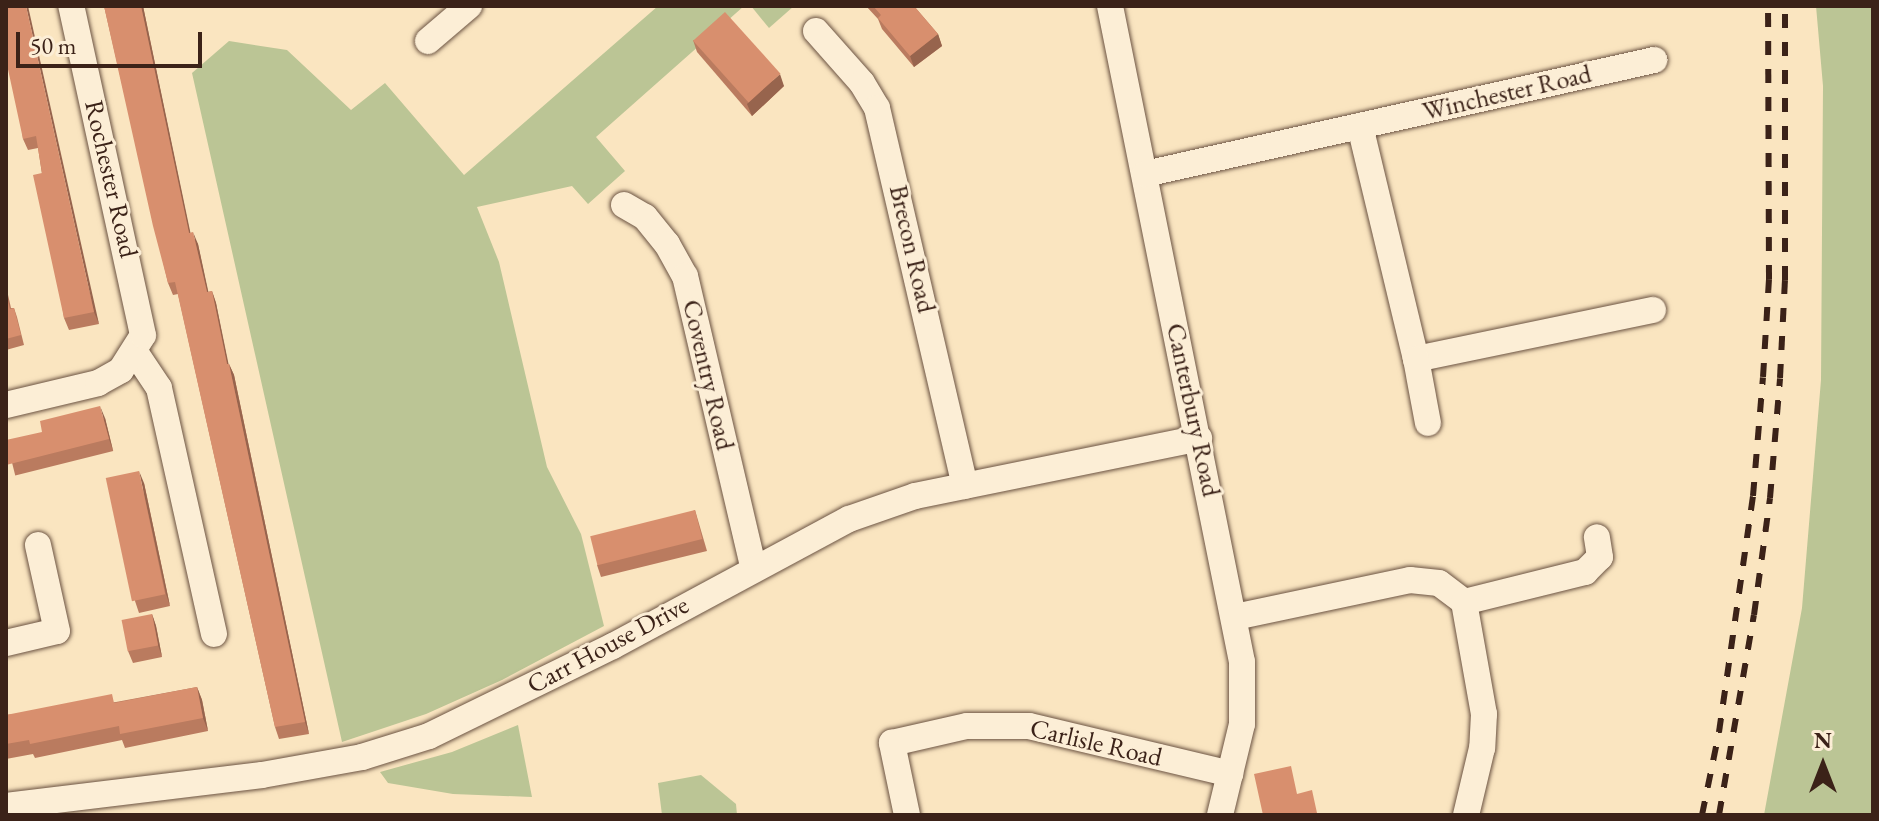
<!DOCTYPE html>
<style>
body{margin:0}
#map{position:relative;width:1879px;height:821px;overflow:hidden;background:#fae5c0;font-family:"EB Garamond",serif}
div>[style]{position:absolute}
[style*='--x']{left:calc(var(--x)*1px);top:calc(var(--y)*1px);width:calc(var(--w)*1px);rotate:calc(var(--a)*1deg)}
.green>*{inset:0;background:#bbc595}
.roads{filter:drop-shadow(0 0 2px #6b5342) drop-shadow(0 0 2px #6b5342)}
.minor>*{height:26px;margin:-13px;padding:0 13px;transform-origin:13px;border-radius:13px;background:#fceed6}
.rail>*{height:6px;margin-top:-3px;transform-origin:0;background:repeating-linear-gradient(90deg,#3b2218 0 14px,transparent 0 28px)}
.wall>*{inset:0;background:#ba7b5f;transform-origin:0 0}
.shaded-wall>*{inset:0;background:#97644d}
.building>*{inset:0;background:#d88f6e;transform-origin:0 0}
span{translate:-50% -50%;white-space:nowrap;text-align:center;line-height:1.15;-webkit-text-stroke:6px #fceed6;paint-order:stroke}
.street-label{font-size:26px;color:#3b2218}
.frame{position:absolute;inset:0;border:8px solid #3b2218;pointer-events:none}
.north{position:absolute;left:1783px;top:725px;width:80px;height:80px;-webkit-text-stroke:6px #fceed6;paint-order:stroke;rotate:0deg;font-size:22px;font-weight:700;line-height:32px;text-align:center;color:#3b2218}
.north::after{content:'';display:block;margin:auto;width:28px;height:36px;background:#3b2218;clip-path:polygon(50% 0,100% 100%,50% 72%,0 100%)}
.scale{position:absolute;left:16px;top:32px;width:186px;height:36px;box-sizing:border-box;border:4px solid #3b2218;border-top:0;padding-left:10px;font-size:24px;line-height:28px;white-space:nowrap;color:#3b2218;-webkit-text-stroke:6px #fceed6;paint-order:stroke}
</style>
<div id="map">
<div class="green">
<i style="clip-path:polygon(658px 6px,744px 6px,596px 137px,625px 171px,588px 204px,572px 186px,477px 207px,499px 262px,547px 467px,581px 534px,604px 626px,502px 680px,426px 714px,342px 742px,192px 73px,229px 41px,287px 50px,351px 110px,385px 83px,464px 175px)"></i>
<i style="clip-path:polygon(751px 6px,794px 6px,769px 28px)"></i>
<i style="clip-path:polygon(1816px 6px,1873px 6px,1873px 815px,1764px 815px,1802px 608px,1821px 380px,1823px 86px)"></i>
<i style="clip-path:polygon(518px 725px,532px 797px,453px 794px,388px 783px,380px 772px,452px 752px)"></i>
<i style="clip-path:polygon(701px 775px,736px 804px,737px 815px,662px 815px,658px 783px)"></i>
</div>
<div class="roads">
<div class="minor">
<i style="--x:1110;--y:6;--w:669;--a:78.62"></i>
<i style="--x:1242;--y:662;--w:62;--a:90"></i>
<i style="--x:1242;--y:724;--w:94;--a:103.6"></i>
<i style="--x:816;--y:31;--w:69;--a:48.5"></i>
<i style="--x:862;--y:83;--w:29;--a:59"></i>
<i style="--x:877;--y:108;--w:388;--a:76.9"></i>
<i style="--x:428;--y:41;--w:54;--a:-40.5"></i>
<i style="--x:1360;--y:126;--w:240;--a:76.5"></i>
<i style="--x:1416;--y:359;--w:242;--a:-11.7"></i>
<i style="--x:1145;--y:174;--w:522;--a:-12.62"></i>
<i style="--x:624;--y:205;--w:24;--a:30"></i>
<i style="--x:645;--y:217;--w:35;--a:51"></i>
<i style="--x:667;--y:244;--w:37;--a:61"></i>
<i style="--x:685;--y:276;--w:299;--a:76.8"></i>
<i style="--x:135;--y:352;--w:43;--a:56.3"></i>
<i style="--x:159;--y:388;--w:252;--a:77.4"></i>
<i style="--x:1416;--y:359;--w:65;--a:79.4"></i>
<i style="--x:6;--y:405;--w:95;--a:-13.4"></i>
<i style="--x:98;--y:383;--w:26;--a:-29"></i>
<i style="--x:121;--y:370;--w:41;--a:-57.8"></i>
<i style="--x:143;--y:335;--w:337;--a:-102.3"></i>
<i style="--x:1464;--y:602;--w:125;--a:-13.9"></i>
<i style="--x:1585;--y:572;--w:21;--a:-45"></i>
<i style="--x:1600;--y:557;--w:20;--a:-99"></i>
<i style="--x:1235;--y:617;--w:179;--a:-11.9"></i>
<i style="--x:1410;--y:580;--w:29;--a:6"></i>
<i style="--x:1439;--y:583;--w:31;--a:37"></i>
<i style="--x:1464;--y:602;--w:114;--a:79.9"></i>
<i style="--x:1484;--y:714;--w:34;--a:93"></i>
<i style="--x:1482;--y:748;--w:69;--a:103.4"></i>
<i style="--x:6;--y:643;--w:52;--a:-13.2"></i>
<i style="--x:57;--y:631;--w:88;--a:-102.5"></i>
<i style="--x:6;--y:806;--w:258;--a:-6.9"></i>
<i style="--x:262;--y:775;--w:102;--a:-10.2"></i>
<i style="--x:362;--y:757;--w:70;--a:-17.4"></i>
<i style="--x:429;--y:736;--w:205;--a:-26.1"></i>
<i style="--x:613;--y:646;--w:268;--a:-28.3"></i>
<i style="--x:849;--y:519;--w:70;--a:-19.2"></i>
<i style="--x:915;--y:496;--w:290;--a:-11.5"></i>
<i style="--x:907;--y:815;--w:74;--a:-101.8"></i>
<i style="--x:892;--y:743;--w:77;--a:-12.8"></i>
<i style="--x:967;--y:726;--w:62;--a:0"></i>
<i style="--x:1029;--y:726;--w:207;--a:13.4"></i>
</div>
</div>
<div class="rail">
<i style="--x:1702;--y:815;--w:85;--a:-78.4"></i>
<i style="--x:1719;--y:732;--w:238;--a:-81.8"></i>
<i style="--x:1753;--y:496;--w:119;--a:-85.2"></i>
<i style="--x:1763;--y:377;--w:98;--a:-86.5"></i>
<i style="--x:1769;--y:279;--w:273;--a:-90.2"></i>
<i style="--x:1719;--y:815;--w:203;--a:-80.1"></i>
<i style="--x:1754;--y:615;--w:118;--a:-82.2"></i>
<i style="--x:1770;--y:498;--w:120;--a:-85.2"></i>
<i style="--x:1780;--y:378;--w:98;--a:-87.1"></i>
<i style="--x:1785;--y:280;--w:274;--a:-90"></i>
</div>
<div class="wall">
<i style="clip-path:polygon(6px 6px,99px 324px,69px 330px,64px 318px,38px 148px,28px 150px,23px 139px)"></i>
<i style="clip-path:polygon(104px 6px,143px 6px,190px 233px,198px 244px,208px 292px,212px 291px,216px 303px,228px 364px,229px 364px,234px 375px,309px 734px,279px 739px,275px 727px,178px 294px,173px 295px,168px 283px)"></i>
<i style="clip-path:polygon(866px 6px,914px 6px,938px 34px,942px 46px,914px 67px,882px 29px,878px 19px)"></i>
<i style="clip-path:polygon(693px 40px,784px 86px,752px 116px,697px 52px)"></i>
<i style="clip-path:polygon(6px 286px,11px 308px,14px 308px,17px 317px,24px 345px,6px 350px)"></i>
<i style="left:105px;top:418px;width:34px;height:101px;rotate:76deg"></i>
<i style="clip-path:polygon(144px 483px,170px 606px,139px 613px,135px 601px)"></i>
<i style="clip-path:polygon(695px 510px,707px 551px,601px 577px,597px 565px)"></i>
<i style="clip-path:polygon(152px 614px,156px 626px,162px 657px,133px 663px,128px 651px)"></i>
<i style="clip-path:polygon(197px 687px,202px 700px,208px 731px,125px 748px,122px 740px,35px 758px,33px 754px,6px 759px,6px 715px,116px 702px)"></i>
</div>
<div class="shaded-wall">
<i style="clip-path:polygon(26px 6px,28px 6px,99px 324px,94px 312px)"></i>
<i style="clip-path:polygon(141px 6px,143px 6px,193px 245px,189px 233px)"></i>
<i style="clip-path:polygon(938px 34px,942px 46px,914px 67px,910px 56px)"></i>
<i style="clip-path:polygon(780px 74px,784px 86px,752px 116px,747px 104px)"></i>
<i style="clip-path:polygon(193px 232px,198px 244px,211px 304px,207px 292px)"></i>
<i style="clip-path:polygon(212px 291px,216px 303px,231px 376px,227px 364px)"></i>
<i style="clip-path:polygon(229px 364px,234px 375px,309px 734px,305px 722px)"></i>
<i style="clip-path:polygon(100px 406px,105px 418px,113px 451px,109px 439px)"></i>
<i style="clip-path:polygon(139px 471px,144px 483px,170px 606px,166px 594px)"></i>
<i style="clip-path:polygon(152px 614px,156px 626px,162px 657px,158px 645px)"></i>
<i style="clip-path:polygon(197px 687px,202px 700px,208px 731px,203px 718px)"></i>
</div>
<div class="building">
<i style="clip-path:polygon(6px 6px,26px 6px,94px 312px,64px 318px,33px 175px,42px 173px,36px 136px,23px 139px,6px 60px)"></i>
<i style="clip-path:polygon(104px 6px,141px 6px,189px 233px,193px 232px,207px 292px,212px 291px,227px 364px,229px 364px,305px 722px,275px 727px,175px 282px,168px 283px,153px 226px)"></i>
<i style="clip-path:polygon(873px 6px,914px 6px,938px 34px,910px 56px,878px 18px,881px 15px)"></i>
<i style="left:725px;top:12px;width:83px;height:43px;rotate:48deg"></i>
<i style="clip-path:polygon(6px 293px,10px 309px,14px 308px,21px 335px,6px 339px)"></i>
<i style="clip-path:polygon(100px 406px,109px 439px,6px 465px,6px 440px,42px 432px,40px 421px)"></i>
<i style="left:139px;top:471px;width:126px;height:34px;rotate:78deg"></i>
<i style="left:695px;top:510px;width:30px;height:108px;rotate:76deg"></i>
<i style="left:152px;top:614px;width:32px;height:31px;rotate:79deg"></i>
<i style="clip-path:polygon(197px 687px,203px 718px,120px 734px,119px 726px,30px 744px,29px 740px,6px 744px,6px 715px,112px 694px,114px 703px)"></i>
<i style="clip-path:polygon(1291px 766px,1297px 794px,1312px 790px,1317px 813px,1308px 815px,1263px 815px,1254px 774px)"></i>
</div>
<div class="street-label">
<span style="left:1507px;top:93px;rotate:-13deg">Winchester Road</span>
<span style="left:111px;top:179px;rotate:77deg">Rochester Road</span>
<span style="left:912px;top:249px;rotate:77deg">Brecon Road</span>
<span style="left:708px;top:375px;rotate:77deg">Coventry Road</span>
<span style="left:1193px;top:410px;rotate:78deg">Canterbury Road</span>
<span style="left:608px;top:645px;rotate:-28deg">Carr House Drive</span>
<span style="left:1096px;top:743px;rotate:13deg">Carlisle Road</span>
</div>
<div class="frame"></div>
<div class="north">N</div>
<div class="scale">50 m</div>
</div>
